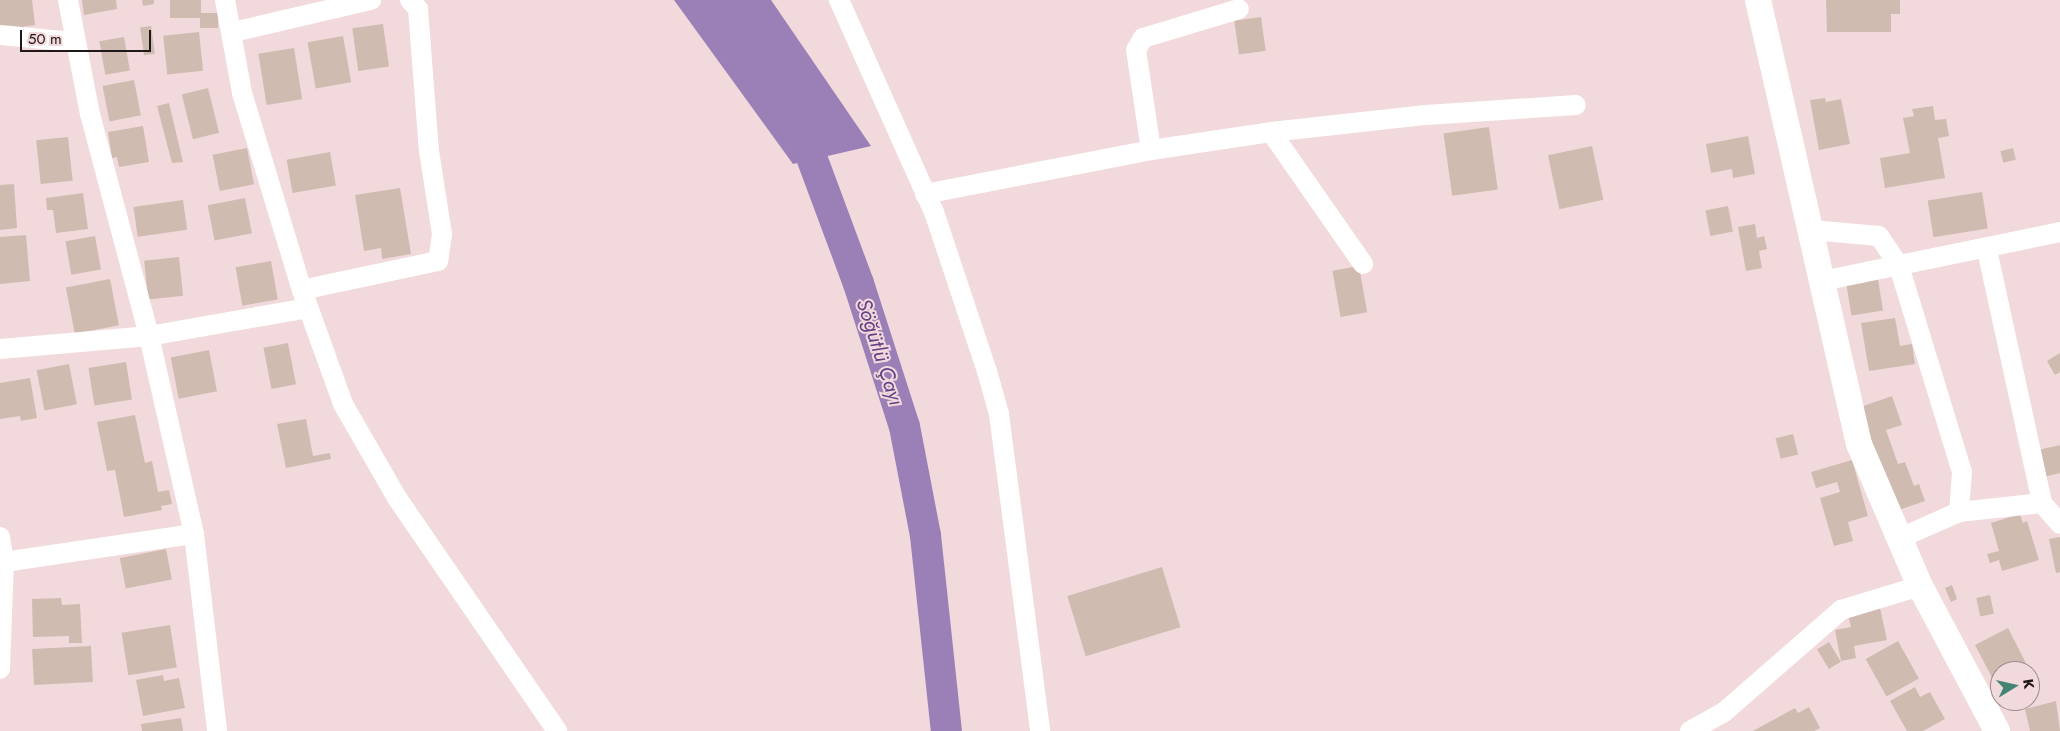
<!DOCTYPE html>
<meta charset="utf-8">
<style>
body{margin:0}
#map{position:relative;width:2060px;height:731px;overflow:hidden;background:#f2d9db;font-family:Jost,sans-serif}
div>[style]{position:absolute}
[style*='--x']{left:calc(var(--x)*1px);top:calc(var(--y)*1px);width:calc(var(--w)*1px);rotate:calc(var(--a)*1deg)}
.water>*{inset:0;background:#9b80b8}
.river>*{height:31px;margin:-15.5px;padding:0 15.5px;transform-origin:15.5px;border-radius:15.5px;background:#9b80b8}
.building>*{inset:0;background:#d0bbb1;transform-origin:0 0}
.minor>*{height:20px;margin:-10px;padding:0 10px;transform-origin:10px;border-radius:10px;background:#fff}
.tertiary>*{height:26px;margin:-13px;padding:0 13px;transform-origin:13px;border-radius:13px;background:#fff}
span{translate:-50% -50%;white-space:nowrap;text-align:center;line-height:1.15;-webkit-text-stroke:4px #f2d9db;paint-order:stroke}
.water-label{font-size:21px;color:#654187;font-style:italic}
.north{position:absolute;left:1990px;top:661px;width:50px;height:50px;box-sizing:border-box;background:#f2d9db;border:1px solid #9e8b8d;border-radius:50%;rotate:81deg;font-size:14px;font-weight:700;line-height:20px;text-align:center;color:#201718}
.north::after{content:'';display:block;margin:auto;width:18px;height:22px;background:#438475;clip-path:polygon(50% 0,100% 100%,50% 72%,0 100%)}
.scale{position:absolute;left:20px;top:30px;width:131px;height:22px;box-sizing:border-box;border:2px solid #201718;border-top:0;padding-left:6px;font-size:15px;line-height:18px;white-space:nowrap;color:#201718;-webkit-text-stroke:4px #f2d9db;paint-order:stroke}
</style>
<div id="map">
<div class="water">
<i style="clip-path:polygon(674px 0,771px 0,871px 146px,793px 164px)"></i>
</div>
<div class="river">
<i style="--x:797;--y:119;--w:175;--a:69.6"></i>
<i style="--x:858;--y:283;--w:150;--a:72.2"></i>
<i style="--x:904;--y:426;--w:111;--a:79.1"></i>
<i style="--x:925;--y:535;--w:197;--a:83.9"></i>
</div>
<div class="building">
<i style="clip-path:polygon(0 0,32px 0,35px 25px,0 30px)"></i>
<i style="clip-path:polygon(82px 0,116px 0,117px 9px,84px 15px)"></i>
<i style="clip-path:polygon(142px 0,154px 0,154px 4px,143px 6px)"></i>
<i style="clip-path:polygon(170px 0,201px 0,201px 13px,218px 13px,218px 28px,200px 28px,200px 18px,170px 18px)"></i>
<i style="clip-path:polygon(1826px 0,1900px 0,1900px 14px,1891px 14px,1891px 32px,1827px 32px)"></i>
<i style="left:1261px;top:17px;width:34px;height:27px;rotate:82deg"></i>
<i style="left:383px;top:24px;width:43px;height:31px;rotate:82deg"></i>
<i style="left:151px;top:26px;width:28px;height:11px;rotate:82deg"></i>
<i style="left:199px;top:32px;width:39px;height:36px;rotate:84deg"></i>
<i style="left:343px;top:36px;width:47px;height:36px;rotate:80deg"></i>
<i style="left:124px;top:37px;width:34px;height:25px;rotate:80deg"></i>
<i style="left:294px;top:48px;width:52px;height:36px;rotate:81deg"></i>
<i style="left:134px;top:80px;width:36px;height:32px;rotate:79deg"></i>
<i style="left:208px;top:88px;width:46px;height:27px;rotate:76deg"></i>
<i style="clip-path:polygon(1825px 98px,1826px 102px,1841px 99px,1850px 144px,1819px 150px,1810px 100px)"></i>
<i style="clip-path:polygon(169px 103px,183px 162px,172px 163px,157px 106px)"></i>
<i style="clip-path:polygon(1933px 106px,1935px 120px,1946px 119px,1949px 136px,1938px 138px,1945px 178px,1885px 188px,1880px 158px,1910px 153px,1903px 118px,1914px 116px,1912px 109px)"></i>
<i style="clip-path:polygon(143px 126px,149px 162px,119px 167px,117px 157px,112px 158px,108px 132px)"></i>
<i style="left:1489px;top:127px;width:63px;height:46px;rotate:82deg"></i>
<i style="clip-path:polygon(1748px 136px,1755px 174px,1733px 178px,1732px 169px,1711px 173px,1706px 144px)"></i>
<i style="left:68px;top:137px;width:44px;height:32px;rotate:84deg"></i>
<i style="left:1592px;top:146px;width:55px;height:45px;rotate:78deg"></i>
<i style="left:247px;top:148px;width:37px;height:35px;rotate:79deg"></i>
<i style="left:2013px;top:148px;width:12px;height:13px;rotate:76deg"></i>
<i style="left:330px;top:152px;width:34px;height:44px;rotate:80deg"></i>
<i style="clip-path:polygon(14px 184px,17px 228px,0 230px,0 185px)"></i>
<i style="clip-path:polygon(400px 188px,411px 254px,382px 259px,381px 248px,364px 251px,355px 195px)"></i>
<i style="left:1982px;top:192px;width:37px;height:55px;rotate:81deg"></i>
<i style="clip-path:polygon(83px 193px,88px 229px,56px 233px,53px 210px,47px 210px,46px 198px)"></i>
<i style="left:245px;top:198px;width:36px;height:38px;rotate:79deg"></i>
<i style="left:183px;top:200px;width:30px;height:50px;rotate:82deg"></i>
<i style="left:1728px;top:206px;width:26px;height:23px;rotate:79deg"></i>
<i style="clip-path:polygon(1755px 224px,1757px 238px,1764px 236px,1767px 249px,1759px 251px,1762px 268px,1746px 271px,1738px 227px)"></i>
<i style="clip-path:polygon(26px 235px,30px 281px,0 284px,0 237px)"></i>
<i style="left:95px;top:236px;width:34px;height:30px;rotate:80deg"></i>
<i style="left:179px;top:257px;width:39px;height:35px;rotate:84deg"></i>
<i style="left:271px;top:261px;width:39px;height:36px;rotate:80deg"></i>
<i style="left:1359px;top:266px;width:47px;height:27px;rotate:80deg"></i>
<i style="left:110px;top:279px;width:47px;height:45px;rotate:79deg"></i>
<i style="left:1878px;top:279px;width:32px;height:32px;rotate:81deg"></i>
<i style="clip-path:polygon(1895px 318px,1900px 346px,1912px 344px,1915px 364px,1869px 371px,1861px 323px)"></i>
<i style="left:288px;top:343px;width:42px;height:25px;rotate:79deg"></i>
<i style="left:209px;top:350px;width:42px;height:39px;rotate:79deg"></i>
<i style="clip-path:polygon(2060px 353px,2060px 372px,2055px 375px,2047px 361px)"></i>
<i style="left:126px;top:362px;width:38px;height:38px;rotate:81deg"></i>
<i style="left:69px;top:364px;width:41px;height:33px;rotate:79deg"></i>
<i style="clip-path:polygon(30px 378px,37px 418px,21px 421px,20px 416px,0 419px,0 383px)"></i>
<i style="clip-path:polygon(1892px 396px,1902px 425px,1886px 430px,1898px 464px,1905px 462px,1914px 486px,1919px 484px,1925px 501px,1890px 513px,1855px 409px)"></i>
<i style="clip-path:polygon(135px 415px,145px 463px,152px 461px,158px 492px,169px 490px,172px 504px,161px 506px,162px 510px,124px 517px,115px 470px,107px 471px,97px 422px)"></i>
<i style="clip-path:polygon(306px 419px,313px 456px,330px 453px,331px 459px,286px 468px,277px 424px)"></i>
<i style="left:1793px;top:434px;width:21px;height:18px;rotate:76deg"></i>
<i style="clip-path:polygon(2060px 445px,2060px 473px,2044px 477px,2038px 450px)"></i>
<i style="clip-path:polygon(1852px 460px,1868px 516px,1848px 522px,1853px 541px,1834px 546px,1820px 498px,1840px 492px,1837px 482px,1816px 488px,1811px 472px)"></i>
<i style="clip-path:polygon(2020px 514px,2023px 523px,2027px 521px,2039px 560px,2002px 571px,1999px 560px,1990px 563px,1987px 554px,1999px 551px,1991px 523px)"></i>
<i style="clip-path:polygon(2060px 537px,2060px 572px,2056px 573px,2049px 539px)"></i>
<i style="left:166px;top:549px;width:31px;height:47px;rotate:79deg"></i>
<i style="left:1162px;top:567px;width:63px;height:99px;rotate:73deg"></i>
<i style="clip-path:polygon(1952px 585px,1957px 599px,1951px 602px,1945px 588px)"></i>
<i style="left:1990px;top:595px;width:19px;height:14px;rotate:78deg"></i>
<i style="clip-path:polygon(61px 598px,62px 605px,80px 604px,82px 643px,69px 643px,69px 636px,33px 637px,32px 599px)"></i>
<i style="clip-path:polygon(1880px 608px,1887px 640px,1854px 646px,1856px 658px,1841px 661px,1835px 630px,1851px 627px,1848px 615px)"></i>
<i style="left:170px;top:625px;width:43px;height:49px;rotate:81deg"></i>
<i style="clip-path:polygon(2008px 628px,2030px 671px,2000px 671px,1999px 691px,1975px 645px)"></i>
<i style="left:1898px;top:641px;width:43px;height:37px;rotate:61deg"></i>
<i style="left:1829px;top:642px;width:23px;height:14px;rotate:59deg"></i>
<i style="left:91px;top:646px;width:36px;height:59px;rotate:87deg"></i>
<i style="clip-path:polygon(163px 675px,164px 681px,179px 678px,185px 708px,143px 716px,136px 680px)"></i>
<i style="clip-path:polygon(1915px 687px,1920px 697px,1930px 692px,1945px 719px,1923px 731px,1907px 731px,1890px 701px)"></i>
<i style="clip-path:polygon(2056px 701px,2060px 731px,2030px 731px,2025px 709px)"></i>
<i style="clip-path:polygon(1809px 707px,1820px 728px,1814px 731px,1753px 731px,1795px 708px,1798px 713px)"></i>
<i style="clip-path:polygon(181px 718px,183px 731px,142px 731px,141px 724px)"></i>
</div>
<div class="minor">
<i style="--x:68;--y:0;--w:116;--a:79.1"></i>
<i style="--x:90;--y:114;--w:230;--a:75.1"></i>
<i style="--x:149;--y:336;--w:203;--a:77.2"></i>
<i style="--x:194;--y:534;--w:198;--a:83.3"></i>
<i style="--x:225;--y:0;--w:95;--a:79.6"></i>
<i style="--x:242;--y:93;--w:206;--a:73.1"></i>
<i style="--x:410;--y:0;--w:12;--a:48"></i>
<i style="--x:418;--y:9;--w:142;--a:85.6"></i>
<i style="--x:429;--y:151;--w:84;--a:81.1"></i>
<i style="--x:442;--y:234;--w:27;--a:98"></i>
<i style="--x:438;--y:261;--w:139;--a:168"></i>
<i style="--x:302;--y:290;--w:121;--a:70.2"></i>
<i style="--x:343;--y:404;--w:108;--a:60.1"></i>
<i style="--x:397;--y:498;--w:283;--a:55.5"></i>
<i style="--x:839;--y:0;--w:232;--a:65.9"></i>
<i style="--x:934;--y:212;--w:168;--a:71.6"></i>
<i style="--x:987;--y:371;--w:45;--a:74.4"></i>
<i style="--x:999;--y:414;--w:320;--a:82.6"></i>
<i style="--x:233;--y:32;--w:142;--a:-13.1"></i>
<i style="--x:0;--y:35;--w:74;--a:5.4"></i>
<i style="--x:1271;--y:132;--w:161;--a:55.1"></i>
<i style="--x:1151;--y:150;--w:101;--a:-98.5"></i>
<i style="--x:1136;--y:50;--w:14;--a:-60"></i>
<i style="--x:1143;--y:38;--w:100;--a:-16.8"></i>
<i style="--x:925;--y:194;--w:230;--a:-11"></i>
<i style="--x:1151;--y:150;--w:121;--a:-8.5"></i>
<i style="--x:1271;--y:132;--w:156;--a:-6.3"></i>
<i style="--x:1426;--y:115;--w:150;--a:-3.8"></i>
<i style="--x:1811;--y:230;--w:68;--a:5"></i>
<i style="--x:1879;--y:236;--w:36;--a:56"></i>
<i style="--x:1899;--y:266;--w:215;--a:73"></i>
<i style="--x:1962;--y:472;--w:40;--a:94.3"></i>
<i style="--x:1959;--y:512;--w:64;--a:156.2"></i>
<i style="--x:1987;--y:250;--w:259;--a:77.7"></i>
<i style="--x:2042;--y:503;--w:28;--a:49"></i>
<i style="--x:1822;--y:281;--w:243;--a:-11.6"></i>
<i style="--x:0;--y:349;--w:150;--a:-5"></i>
<i style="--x:149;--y:336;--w:161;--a:-10"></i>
<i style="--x:1959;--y:512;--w:83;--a:-6.2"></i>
<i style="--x:0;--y:537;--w:25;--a:81"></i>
<i style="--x:0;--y:669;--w:107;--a:-87.9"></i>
<i style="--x:4;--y:562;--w:192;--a:-8.4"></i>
<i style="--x:1690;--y:731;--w:38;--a:-29"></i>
<i style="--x:1723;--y:713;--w:157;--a:-41.1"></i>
<i style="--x:1841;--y:610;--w:83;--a:-16.9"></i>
</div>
<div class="tertiary">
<i style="--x:1758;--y:0;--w:455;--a:77.2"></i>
<i style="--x:1859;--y:444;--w:155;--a:66.8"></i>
<i style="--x:1920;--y:586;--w:164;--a:62"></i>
</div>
<div class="water-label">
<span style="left:880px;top:352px;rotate:72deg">Söğütlü Çayı</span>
</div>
<div class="north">K</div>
<div class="scale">50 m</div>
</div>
